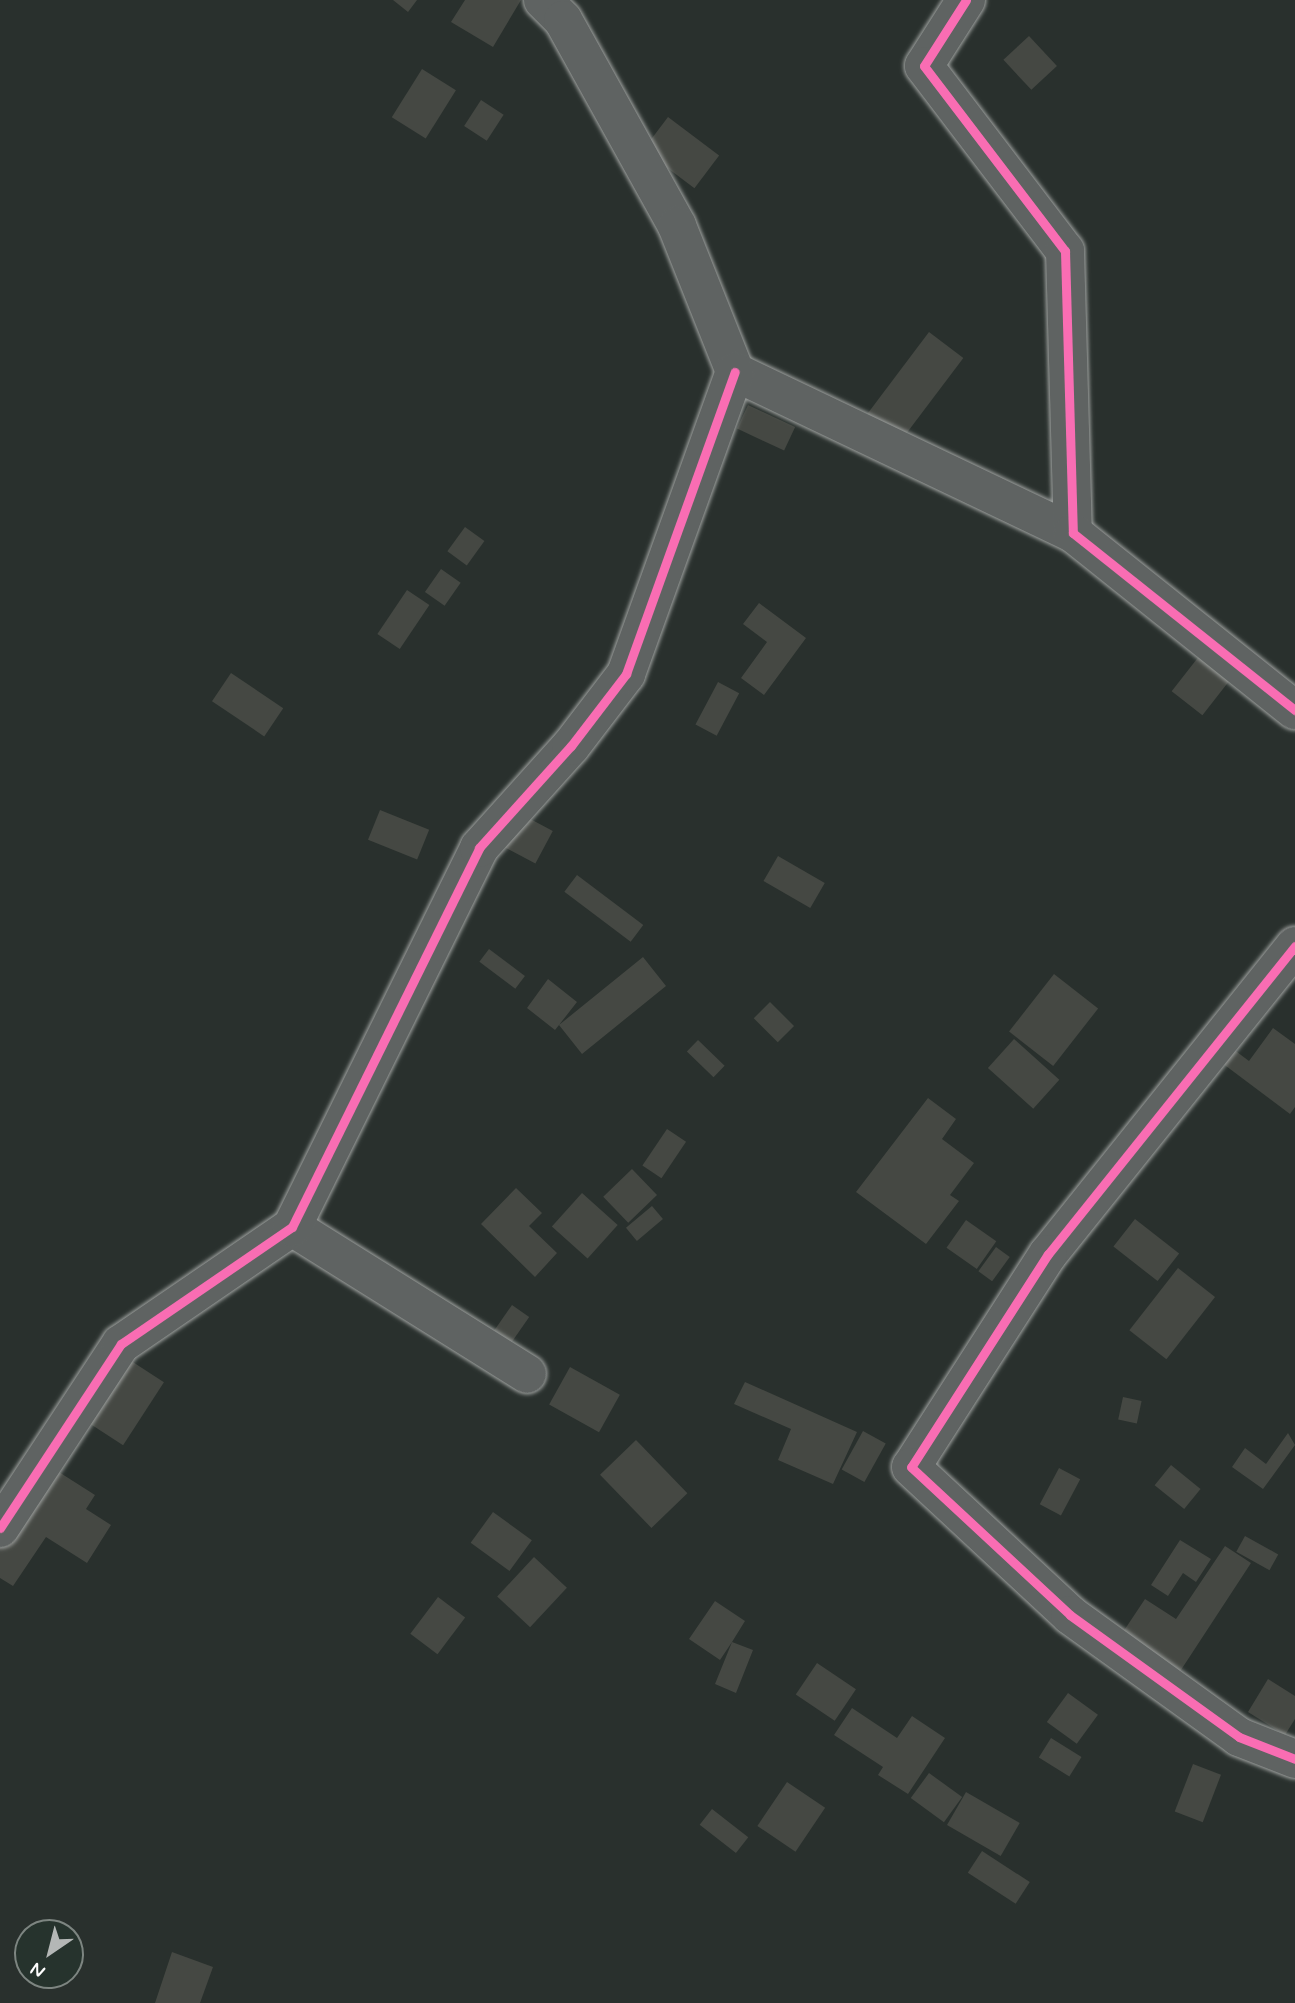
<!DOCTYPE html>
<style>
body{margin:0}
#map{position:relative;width:1295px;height:2003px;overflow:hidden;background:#29302d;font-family:Mynerve,sans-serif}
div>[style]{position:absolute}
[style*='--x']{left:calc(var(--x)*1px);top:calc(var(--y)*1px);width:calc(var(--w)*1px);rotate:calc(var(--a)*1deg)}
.building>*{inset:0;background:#454843;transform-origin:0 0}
.roads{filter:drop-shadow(0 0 2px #9fa2a0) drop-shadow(0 0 2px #9fa2a0)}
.street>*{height:38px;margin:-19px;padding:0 19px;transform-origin:19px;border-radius:19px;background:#5f6362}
.cycleway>*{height:9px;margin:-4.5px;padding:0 4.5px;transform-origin:4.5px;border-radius:4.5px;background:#f96db3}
span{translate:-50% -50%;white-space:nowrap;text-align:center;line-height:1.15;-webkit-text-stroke:5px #26332d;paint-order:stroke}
.north{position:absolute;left:14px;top:1919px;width:70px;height:70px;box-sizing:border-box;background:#26332d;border:2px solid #7d8581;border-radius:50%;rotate:215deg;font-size:19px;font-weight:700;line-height:28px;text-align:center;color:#fff}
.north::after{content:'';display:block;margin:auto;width:24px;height:32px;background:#b4b7b6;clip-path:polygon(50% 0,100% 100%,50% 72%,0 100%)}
</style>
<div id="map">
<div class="building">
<i style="clip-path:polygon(393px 0,417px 0,408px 12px)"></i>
<i style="clip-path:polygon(465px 0,521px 0,493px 47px,451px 22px)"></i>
<i style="left:1029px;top:36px;width:41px;height:35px;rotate:47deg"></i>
<i style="left:422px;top:69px;width:40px;height:57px;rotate:32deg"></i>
<i style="left:481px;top:100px;width:27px;height:31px;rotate:33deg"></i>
<i style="left:668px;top:117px;width:64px;height:41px;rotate:37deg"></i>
<i style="left:929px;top:332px;width:43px;height:106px;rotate:37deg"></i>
<i style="left:748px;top:405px;width:52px;height:26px;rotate:25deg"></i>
<i style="left:465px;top:527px;width:24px;height:30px;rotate:36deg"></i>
<i style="left:441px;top:569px;width:24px;height:28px;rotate:35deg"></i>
<i style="left:407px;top:590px;width:27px;height:53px;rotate:34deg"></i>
<i style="clip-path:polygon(759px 603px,806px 638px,764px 695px,741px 678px,767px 642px,743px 624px)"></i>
<i style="left:1200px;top:655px;width:39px;height:46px;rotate:38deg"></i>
<i style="left:231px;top:673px;width:63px;height:34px;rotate:34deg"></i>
<i style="left:718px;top:682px;width:24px;height:48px;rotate:28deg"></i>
<i style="left:380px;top:810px;width:53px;height:32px;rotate:22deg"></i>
<i style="left:521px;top:814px;width:36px;height:37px;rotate:28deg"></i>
<i style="left:778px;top:856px;width:54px;height:29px;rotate:30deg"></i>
<i style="left:577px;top:875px;width:83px;height:21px;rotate:37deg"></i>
<i style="left:489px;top:949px;width:45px;height:16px;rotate:37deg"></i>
<i style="clip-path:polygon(643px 957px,666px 986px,582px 1054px,559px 1025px,555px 1030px,527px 1008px,548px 979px,577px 1002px,559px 1025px)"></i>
<i style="left:1054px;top:974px;width:56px;height:73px;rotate:38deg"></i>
<i style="left:770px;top:1002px;width:34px;height:23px;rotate:45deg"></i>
<i style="clip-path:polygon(1273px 1028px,1295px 1044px,1295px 1107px,1290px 1114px,1214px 1057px,1225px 1043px,1249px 1061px)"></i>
<i style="left:1014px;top:1039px;width:61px;height:39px;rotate:42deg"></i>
<i style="left:698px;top:1040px;width:37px;height:16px;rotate:44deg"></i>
<i style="clip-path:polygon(928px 1098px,956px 1119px,942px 1139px,974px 1163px,950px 1195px,959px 1201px,926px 1244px,856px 1192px)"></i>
<i style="left:667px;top:1129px;width:23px;height:44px;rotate:34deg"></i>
<i style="left:632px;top:1169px;width:36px;height:40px;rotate:46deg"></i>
<i style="clip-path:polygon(516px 1188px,542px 1213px,529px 1226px,557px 1253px,535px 1277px,481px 1224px)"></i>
<i style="left:582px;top:1193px;width:48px;height:45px;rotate:42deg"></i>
<i style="left:652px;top:1206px;width:17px;height:34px;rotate:50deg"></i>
<i style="left:1135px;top:1219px;width:56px;height:35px;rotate:38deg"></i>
<i style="left:966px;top:1220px;width:37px;height:34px;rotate:35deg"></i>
<i style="left:996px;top:1247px;width:17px;height:30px;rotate:36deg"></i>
<i style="left:1178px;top:1268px;width:47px;height:79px;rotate:38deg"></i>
<i style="left:512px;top:1305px;width:21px;height:31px;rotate:35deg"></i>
<i style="left:122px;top:1355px;width:50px;height:75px;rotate:33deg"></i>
<i style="left:570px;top:1367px;width:57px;height:43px;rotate:29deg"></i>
<i style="clip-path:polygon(745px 1382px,857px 1432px,833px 1484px,778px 1460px,791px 1429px,734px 1404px)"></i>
<i style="left:1123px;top:1397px;width:19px;height:23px;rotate:12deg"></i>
<i style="left:863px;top:1431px;width:26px;height:44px;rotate:29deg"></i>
<i style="clip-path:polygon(1288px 1433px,1295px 1445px,1263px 1489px,1232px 1467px,1245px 1448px,1266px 1464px)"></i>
<i style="left:636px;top:1440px;width:74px;height:50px;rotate:46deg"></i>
<i style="left:1171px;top:1465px;width:38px;height:26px;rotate:39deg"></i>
<i style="clip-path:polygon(51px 1467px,95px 1495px,86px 1509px,111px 1525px,87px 1563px,46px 1537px,13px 1586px,0 1578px,0 1548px)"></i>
<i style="left:1059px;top:1468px;width:24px;height:41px;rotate:28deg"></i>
<i style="left:493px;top:1512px;width:48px;height:38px;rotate:36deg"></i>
<i style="left:1245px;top:1536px;width:38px;height:18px;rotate:29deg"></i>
<i style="clip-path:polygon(1180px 1540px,1211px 1559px,1196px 1582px,1183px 1573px,1168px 1596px,1151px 1585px)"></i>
<i style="clip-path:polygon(1225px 1546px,1251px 1563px,1179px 1673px,1121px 1635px,1145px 1599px,1176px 1619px)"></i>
<i style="left:534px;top:1557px;width:45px;height:54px;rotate:43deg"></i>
<i style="left:438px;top:1597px;width:34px;height:46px;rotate:37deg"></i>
<i style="clip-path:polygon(715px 1601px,745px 1621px,732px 1642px,753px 1650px,736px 1693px,715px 1684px,732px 1642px,720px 1660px,689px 1639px)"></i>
<i style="left:817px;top:1663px;width:47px;height:38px;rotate:34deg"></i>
<i style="clip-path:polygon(1268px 1679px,1295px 1696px,1295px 1719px,1285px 1735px,1248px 1712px)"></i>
<i style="left:1068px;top:1693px;width:37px;height:36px;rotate:36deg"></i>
<i style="clip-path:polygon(852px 1708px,897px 1738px,912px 1716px,945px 1738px,908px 1794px,878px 1775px,883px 1767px,834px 1735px)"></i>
<i style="left:1051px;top:1738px;width:36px;height:23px;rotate:32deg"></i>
<i style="left:1193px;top:1764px;width:30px;height:51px;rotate:21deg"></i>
<i style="left:929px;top:1773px;width:41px;height:31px;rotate:36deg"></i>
<i style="left:787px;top:1782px;width:46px;height:53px;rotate:34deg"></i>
<i style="left:966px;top:1792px;width:62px;height:38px;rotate:30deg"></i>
<i style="left:712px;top:1809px;width:46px;height:20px;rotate:38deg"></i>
<i style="left:982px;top:1851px;width:57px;height:26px;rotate:33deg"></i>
<i style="clip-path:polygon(172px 1952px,213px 1967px,200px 2003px,155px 2003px)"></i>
</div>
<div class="roads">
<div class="street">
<i style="--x:543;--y:0;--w:28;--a:45"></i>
<i style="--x:563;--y:20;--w:235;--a:61"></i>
<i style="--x:677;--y:226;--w:157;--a:68.3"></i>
<i style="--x:735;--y:372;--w:374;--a:25.5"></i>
<i style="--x:966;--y:0;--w:78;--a:122.5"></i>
<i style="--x:924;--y:66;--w:233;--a:52.7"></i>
<i style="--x:1065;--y:251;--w:282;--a:88.4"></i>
<i style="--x:1073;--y:533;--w:284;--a:38.6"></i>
<i style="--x:1295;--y:946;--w:395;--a:128.7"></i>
<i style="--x:1048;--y:1254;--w:253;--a:122.7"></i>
<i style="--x:911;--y:1467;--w:217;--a:42.9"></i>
<i style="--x:1070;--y:1615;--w:208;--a:35.8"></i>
<i style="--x:1239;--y:1737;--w:60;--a:21.4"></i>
<i style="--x:292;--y:1227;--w:277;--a:32"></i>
<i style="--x:0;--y:1528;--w:220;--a:-56.7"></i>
<i style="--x:121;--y:1344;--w:207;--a:-34.4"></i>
<i style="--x:292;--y:1227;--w:423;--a:-63.7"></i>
<i style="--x:479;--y:848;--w:137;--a:-48"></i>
<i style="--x:571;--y:746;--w:91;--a:-52.6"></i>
<i style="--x:626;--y:674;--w:321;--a:-70.2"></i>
</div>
</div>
<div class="cycleway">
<i style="--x:966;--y:0;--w:78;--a:122.5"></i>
<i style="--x:924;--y:66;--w:233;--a:52.7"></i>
<i style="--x:1065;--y:251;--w:282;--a:88.4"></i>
<i style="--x:1073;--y:533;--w:284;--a:38.6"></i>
<i style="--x:1295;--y:946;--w:395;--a:128.7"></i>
<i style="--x:1048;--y:1254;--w:253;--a:122.7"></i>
<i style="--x:911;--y:1467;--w:217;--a:42.9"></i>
<i style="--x:1070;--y:1615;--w:208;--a:35.8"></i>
<i style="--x:1239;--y:1737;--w:60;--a:21.4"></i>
<i style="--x:0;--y:1528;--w:220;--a:-56.7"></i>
<i style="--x:121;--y:1344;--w:207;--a:-34.4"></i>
<i style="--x:292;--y:1227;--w:423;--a:-63.7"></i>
<i style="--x:479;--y:848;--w:137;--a:-48"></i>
<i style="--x:571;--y:746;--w:91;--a:-52.6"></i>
<i style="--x:626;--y:674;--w:321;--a:-70.2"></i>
</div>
<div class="north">N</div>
</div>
